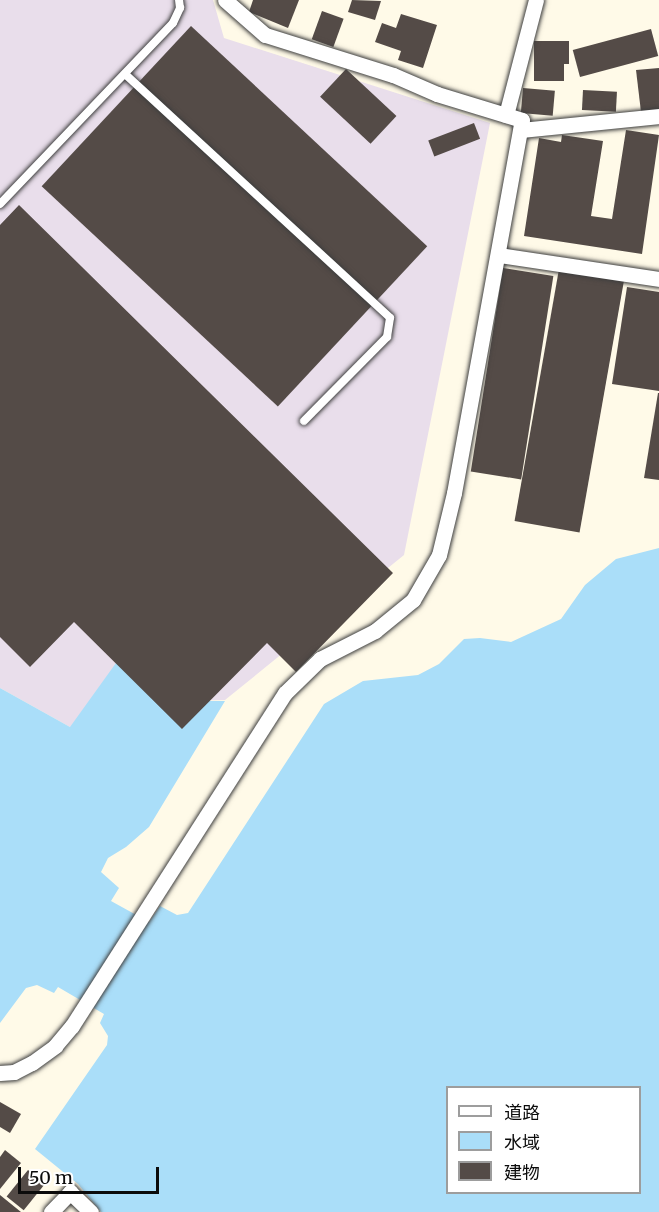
<!DOCTYPE html>
<meta charset="utf-8">
<style>
body{margin:0}
#map{position:relative;width:659px;height:1212px;overflow:hidden;background:#fffae8;font-family:Merriweather,"Noto Sans JP",serif}
div>[style]{position:absolute}
[style*='--x']{left:calc(var(--x)*1px);top:calc(var(--y)*1px);width:calc(var(--w)*1px);rotate:calc(var(--a)*1deg)}
.industrial>*{inset:0;background:#e9deeb}
.water>*{inset:0;background:#aadef9}
.building>*{inset:0;background:#544b47;transform-origin:0 0}
.roads{filter:drop-shadow(0 0 2px #3e3e3e) drop-shadow(0 0 2px #3e3e3e)}
.service>*{height:8px;margin:-4px;padding:0 4px;transform-origin:4px;border-radius:4px;background:#fff}
.minor>*{height:15px;margin:-7.5px;padding:0 7.5px;transform-origin:7.5px;border-radius:7.5px;background:#fff}
span{translate:-50% -50%;white-space:nowrap;text-align:center;line-height:1.15;-webkit-text-stroke:6px #fff;paint-order:stroke}
.legend{position:absolute;left:446px;top:1086px;width:195px;height:108px;box-sizing:border-box;background:#fff;border:2px solid #9d9d9d;margin:0;padding:8px 10px;list-style:none;font-size:18px;color:#0b0b0b}
.legend li{display:flex;align-items:center;gap:12px;height:30px}
.legend b{width:30px;border:2px solid #9d9d9d}
.scale{position:absolute;left:18px;top:1167px;width:141px;height:27px;box-sizing:border-box;border:3px solid #0b0b0b;border-top:0;padding-left:8px;font-size:18px;line-height:21px;white-space:nowrap;color:#0b0b0b;-webkit-text-stroke:4px #fff;paint-order:stroke}
</style>
<div id="map">
<div class="industrial">
<i style="clip-path:polygon(0 0,213px 0,224px 38px,490px 123px,404px 555px,225px 700px,182px 701px,70px 727px,0 688px)"></i>
</div>
<div class="water">
<i style="clip-path:polygon(evenodd,659px 548px,659px 1212px,101px 1212px,78px 1184px,35px 1149px,107px 1045px,108px 1036px,100px 1023px,104px 1014px,58px 987px,54px 993px,37px 985px,26px 988px,0 1023px,0 688px,70px 727px,116px 663px,182px 701px,225px 701px,149px 827px,126px 847px,108px 858px,101px 872px,119px 888px,111px 901px,149px 922px,160px 906px,177px 915px,188px 913px,324px 704px,363px 681px,418px 675px,439px 664px,464px 639px,480px 638px,511px 642px,561px 619px,585px 585px,616px 559px,659px 548px,448px 1088px,640px 1088px,640px 1192px,448px 1192px,448px 1088px)"></i>
</div>
<div class="building">
<i style="clip-path:polygon(253px 0,299px 0,288px 28px,249px 12px)"></i>
<i style="clip-path:polygon(352px 0,381px 1px,375px 20px,348px 12px)"></i>
<i style="left:322px;top:11px;width:23px;height:30px;rotate:20deg"></i>
<i style="clip-path:polygon(401px 14px,437px 25px,423px 68px,398px 60px,401px 51px,375px 42px,382px 23px,396px 28px)"></i>
<i style="left:191px;top:26px;width:323px;height:219px;rotate:43deg"></i>
<i style="left:651px;top:29px;width:28px;height:81px;rotate:75deg"></i>
<i style="clip-path:polygon(534px 41px,569px 41px,569px 64px,564px 64px,564px 81px,534px 81px)"></i>
<i style="clip-path:polygon(659px 68px,659px 110px,641px 112px,636px 70px)"></i>
<i style="left:346px;top:69px;width:69px;height:38px;rotate:43deg"></i>
<i style="left:523px;top:88px;width:32px;height:25px;rotate:5deg"></i>
<i style="left:583px;top:90px;width:34px;height:20px;rotate:3deg"></i>
<i style="left:474px;top:123px;width:17px;height:49px;rotate:69deg"></i>
<i style="clip-path:polygon(626px 130px,659px 135px,642px 254px,524px 236px,539px 138px,561px 142px,562px 135px,603px 141px,591px 216px,612px 219px)"></i>
<i style="clip-path:polygon(19px 205px,393px 573px,296px 672px,267px 643px,182px 729px,74px 622px,30px 667px,0 637px,0 225px)"></i>
<i style="left:503px;top:268px;width:51px;height:206px;rotate:9deg"></i>
<i style="left:559px;top:269px;width:66px;height:256px;rotate:10deg"></i>
<i style="clip-path:polygon(627px 287px,659px 292px,659px 391px,612px 384px)"></i>
<i style="clip-path:polygon(658px 393px,659px 393px,659px 480px,644px 478px)"></i>
<i style="clip-path:polygon(0 1102px,21px 1114px,10px 1133px,0 1127px)"></i>
<i style="clip-path:polygon(5px 1150px,21px 1163px,0 1189px,0 1157px)"></i>
<i style="left:28px;top:1170px;width:22px;height:34px;rotate:39deg"></i>
<i style="clip-path:polygon(0 1195px,21px 1212px,0 1212px)"></i>
</div>
<div class="roads">
<div class="service">
<i style="--x:125;--y:74;--w:360;--a:42.6"></i>
<i style="--x:390;--y:318;--w:19;--a:99"></i>
<i style="--x:387;--y:337;--w:118;--a:134.7"></i>
<i style="--x:0;--y:204;--w:250;--a:-46.3"></i>
<i style="--x:173;--y:23;--w:17;--a:-65"></i>
<i style="--x:180;--y:8;--w:8;--a:-97"></i>
</div>
<div class="minor">
<i style="--x:506;--y:115;--w:119;--a:-75.4"></i>
<i style="--x:521;--y:130;--w:139;--a:-5.8"></i>
<i style="--x:499;--y:255;--w:162;--a:8.5"></i>
<i style="--x:0;--y:1073;--w:14;--a:-4"></i>
<i style="--x:14;--y:1072;--w:20;--a:-27"></i>
<i style="--x:32;--y:1063;--w:29;--a:-36"></i>
<i style="--x:55;--y:1046;--w:26;--a:-50"></i>
<i style="--x:72;--y:1026;--w:395;--a:-57.4"></i>
<i style="--x:285;--y:693;--w:49;--a:-44.2"></i>
<i style="--x:320;--y:659;--w:62;--a:-27"></i>
<i style="--x:375;--y:631;--w:49;--a:-39.2"></i>
<i style="--x:413;--y:600;--w:52;--a:-60"></i>
<i style="--x:439;--y:555;--w:64;--a:-76.4"></i>
<i style="--x:454;--y:493;--w:379;--a:-79.7"></i>
<i style="--x:522;--y:120;--w:89;--a:-163"></i>
<i style="--x:437;--y:94;--w:48;--a:-156.6"></i>
<i style="--x:393;--y:75;--w:134;--a:-162.6"></i>
<i style="--x:265;--y:35;--w:53;--a:-138.8"></i>
<i style="--x:51;--y:1212;--w:28;--a:-46"></i>
<i style="--x:70;--y:1192;--w:29;--a:44"></i>
</div>
</div>
<ul class="legend">
<li><b style="height:8px;background:#fff"></b>道路</li>
<li><b style="height:16px;background:#aadef9"></b>水域</li>
<li><b style="height:16px;background:#544b47"></b>建物</li>
</ul>
<div class="scale">50 m</div>
</div>
